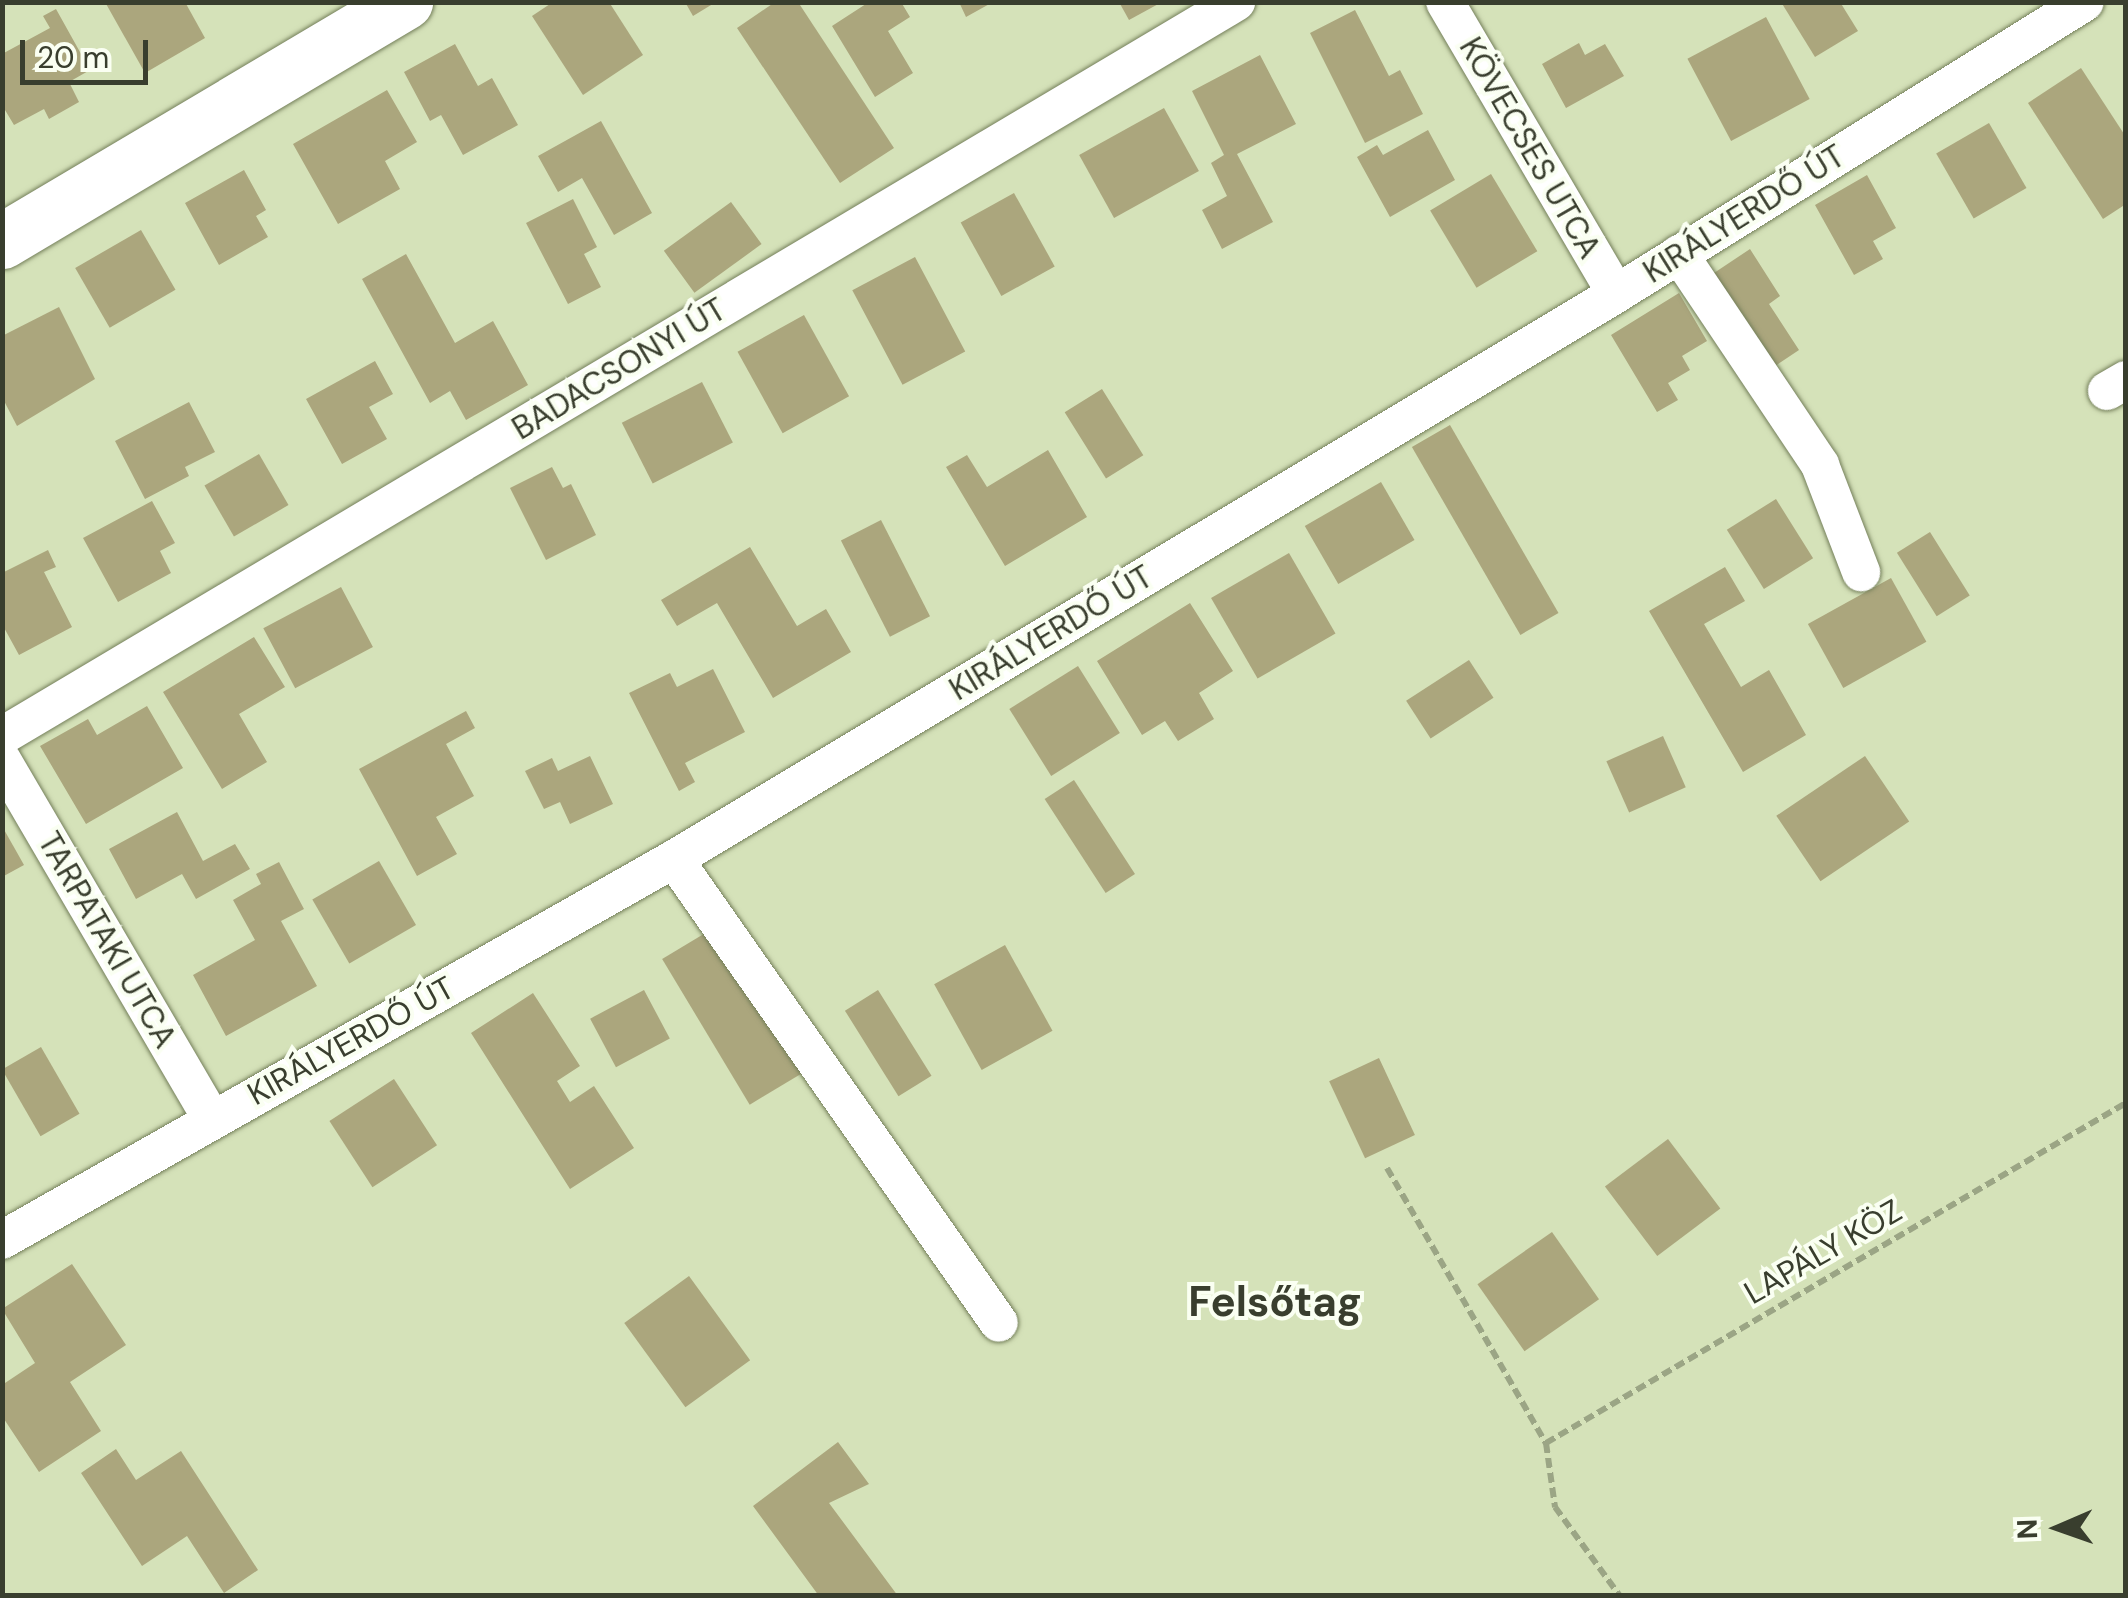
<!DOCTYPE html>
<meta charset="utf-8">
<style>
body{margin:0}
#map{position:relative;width:2128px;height:1598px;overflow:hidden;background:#d5e2b9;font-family:"DM Sans",sans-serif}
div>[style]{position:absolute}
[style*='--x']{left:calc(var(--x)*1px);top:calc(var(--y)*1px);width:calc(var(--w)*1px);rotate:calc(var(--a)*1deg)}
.building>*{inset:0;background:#aba67d;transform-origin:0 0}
.path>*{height:6px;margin-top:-3px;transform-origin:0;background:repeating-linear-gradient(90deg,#9ba585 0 10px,transparent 0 15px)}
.roads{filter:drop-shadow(0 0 2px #747f5a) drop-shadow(0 0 2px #747f5a)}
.street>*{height:38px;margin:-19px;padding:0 19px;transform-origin:19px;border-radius:19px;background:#fff}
.secondary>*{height:55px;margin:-27.5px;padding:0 27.5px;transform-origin:27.5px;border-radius:27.5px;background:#fff}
span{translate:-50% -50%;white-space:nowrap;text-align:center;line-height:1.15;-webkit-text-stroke:8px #fafff2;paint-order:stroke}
.street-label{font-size:32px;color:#393e2e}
.district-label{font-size:42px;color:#393e2e;font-weight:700}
.frame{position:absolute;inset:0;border:5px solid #393e2e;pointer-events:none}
.north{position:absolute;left:2008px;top:1478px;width:100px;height:100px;-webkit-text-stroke:8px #fafff2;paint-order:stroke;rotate:268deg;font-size:28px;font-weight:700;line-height:40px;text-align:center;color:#393e2e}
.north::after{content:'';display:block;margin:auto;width:35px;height:45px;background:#393e2e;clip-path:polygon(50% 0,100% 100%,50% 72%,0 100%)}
.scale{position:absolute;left:20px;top:40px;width:128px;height:45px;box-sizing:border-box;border:5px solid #393e2e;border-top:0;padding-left:12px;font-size:30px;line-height:35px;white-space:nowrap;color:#393e2e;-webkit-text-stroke:8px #fafff2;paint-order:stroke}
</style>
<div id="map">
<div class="building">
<i style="clip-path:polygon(105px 2px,185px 2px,205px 38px,145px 73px)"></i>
<i style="clip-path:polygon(553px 2px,609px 2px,643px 55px,583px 95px,532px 16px)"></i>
<i style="clip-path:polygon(685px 2px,716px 2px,693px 16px)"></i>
<i style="clip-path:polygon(775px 2px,798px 2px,894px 148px,840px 183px,737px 28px)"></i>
<i style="clip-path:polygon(869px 2px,901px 2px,910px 17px,888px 31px,913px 73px,875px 97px,832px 26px)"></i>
<i style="clip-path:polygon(959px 2px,993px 2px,966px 17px)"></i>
<i style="clip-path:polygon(1119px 2px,1162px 2px,1129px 20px)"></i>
<i style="clip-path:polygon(1781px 2px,1840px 2px,1858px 31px,1815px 57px)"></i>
<i style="clip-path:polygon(56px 9px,90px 70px,69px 82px,79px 102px,49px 119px,44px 109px,14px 125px,2px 105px,2px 54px,50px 28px,43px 16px)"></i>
<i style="clip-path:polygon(1355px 10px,1389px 76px,1400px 70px,1423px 114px,1365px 143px,1310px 33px)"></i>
<i style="left:1766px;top:17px;width:93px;height:89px;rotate:62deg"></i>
<i style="clip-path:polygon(1579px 43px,1585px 55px,1605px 44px,1624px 76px,1566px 108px,1542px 64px)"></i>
<i style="clip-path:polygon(455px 44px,478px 86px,492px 78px,518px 125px,463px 155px,441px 115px,430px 121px,404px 72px)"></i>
<i style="clip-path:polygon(1260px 55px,1296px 124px,1237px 154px,1273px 222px,1222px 249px,1202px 210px,1227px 196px,1211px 163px,1224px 155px,1192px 91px)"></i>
<i style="clip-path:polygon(2081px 68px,2126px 137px,2126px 204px,2103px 219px,2028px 103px)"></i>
<i style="clip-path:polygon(387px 90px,417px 142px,385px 161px,400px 189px,338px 224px,293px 144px)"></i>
<i style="left:1164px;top:108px;width:72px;height:97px;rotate:61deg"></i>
<i style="clip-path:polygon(601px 121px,652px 213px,614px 235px,582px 178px,558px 192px,538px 156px)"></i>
<i style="left:1989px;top:123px;width:75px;height:61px;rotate:60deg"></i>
<i style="clip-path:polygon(1428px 130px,1455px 180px,1390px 217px,1357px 157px,1377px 145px,1383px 155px)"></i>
<i style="clip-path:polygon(244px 170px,266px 210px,256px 216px,268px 237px,219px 265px,185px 203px)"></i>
<i style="left:1491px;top:174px;width:90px;height:71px;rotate:59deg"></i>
<i style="clip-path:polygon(1867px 175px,1896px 228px,1873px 241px,1883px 259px,1854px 275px,1815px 205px)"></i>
<i style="left:1014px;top:193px;width:84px;height:61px;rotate:61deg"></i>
<i style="clip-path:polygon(573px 199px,597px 247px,584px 254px,601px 287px,568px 304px,526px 223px)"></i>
<i style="left:731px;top:202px;width:52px;height:83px;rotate:54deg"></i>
<i style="left:141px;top:230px;width:69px;height:76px;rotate:60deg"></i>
<i style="clip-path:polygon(1750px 249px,1780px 296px,1769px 304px,1799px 350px,1766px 372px,1705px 279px)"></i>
<i style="clip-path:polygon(406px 254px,455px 343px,493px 321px,528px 385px,466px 420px,450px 391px,430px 403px,362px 279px)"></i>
<i style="left:915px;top:257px;width:107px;height:71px;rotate:62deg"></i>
<i style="clip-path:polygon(1679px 293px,1707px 341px,1682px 356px,1690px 370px,1668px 383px,1678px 400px,1657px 412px,1611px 335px)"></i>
<i style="clip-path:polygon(59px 307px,95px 379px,17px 426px,2px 397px,2px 336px)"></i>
<i style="left:804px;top:315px;width:93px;height:76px;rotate:61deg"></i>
<i style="clip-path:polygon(375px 361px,393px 394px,369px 407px,387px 439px,342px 464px,306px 399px)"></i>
<i style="left:702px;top:382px;width:68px;height:90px;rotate:63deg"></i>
<i style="left:1102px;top:389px;width:78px;height:44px;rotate:58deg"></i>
<i style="clip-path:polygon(189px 402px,215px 452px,185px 467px,189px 476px,145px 499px,115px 441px)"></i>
<i style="left:1450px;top:425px;width:217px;height:44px;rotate:60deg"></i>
<i style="clip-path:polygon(1048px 450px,1087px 517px,1005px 566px,946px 467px,967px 455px,987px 487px)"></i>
<i style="left:259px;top:454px;width:59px;height:63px;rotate:60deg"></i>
<i style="clip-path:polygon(552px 467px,563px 488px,571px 484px,596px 535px,546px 560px,510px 488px)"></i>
<i style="left:1381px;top:482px;width:67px;height:88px;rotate:60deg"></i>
<i style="left:1776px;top:499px;width:70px;height:58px;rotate:58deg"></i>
<i style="clip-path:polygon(152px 501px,175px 543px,160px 551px,171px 573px,118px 602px,83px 538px)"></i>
<i style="left:881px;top:520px;width:108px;height:45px;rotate:63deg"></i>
<i style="left:1930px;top:532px;width:75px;height:39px;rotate:58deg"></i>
<i style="clip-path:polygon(750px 547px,797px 626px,826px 609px,851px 652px,773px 698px,717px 603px,677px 626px,661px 600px)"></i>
<i style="clip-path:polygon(48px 550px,56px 567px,44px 572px,72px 627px,19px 655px,2px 624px,2px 573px)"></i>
<i style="left:1289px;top:553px;width:93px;height:90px;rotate:60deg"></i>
<i style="clip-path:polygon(1725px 567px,1745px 601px,1704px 624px,1741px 687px,1769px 670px,1806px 735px,1743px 772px,1649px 611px)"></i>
<i style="left:1891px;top:578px;width:73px;height:95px;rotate:61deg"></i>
<i style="left:341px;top:587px;width:68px;height:88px;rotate:62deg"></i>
<i style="clip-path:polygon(1190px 603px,1233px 671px,1199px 693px,1214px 719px,1178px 741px,1165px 721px,1142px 735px,1097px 661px)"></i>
<i style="clip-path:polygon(254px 637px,285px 687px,239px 714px,267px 762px,222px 789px,163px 692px)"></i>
<i style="left:1469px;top:660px;width:45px;height:75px;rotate:57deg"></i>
<i style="left:1078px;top:666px;width:79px;height:81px;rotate:58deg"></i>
<i style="clip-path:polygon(713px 669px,745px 732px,685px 763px,695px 782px,679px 791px,629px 693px,670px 673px,677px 687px)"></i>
<i style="clip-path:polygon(147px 706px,183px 768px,86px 824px,40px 746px,88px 719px,97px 735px)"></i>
<i style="clip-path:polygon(466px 711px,475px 728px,446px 744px,474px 796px,436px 817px,457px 854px,417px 876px,359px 769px)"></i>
<i style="left:1663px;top:736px;width:56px;height:62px;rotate:66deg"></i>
<i style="clip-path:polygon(590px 756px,613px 804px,570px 824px,560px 802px,544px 809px,525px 771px,552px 758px,558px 771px)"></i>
<i style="left:1865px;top:756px;width:79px;height:107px;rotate:56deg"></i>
<i style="left:1074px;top:780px;width:112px;height:35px;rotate:57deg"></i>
<i style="clip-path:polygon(177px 812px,203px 861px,235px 844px,250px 869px,196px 899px,182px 874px,136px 899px,109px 849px)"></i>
<i style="clip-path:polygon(2px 826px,24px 865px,2px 877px)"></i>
<i style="left:379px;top:861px;width:74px;height:77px;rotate:60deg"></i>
<i style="clip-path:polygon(279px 862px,304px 909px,281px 921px,317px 986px,226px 1036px,193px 975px,255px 940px,233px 900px,261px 884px,256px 874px)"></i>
<i style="left:717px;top:926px;width:170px;height:64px;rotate:59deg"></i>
<i style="left:1005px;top:945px;width:98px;height:81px;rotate:61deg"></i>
<i style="left:644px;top:990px;width:55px;height:61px;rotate:62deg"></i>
<i style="left:878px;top:990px;width:101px;height:39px;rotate:58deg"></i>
<i style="clip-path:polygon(533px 993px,580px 1066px,557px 1081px,570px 1102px,594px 1086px,634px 1148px,570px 1189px,471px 1033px)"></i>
<i style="left:41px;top:1047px;width:77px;height:45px;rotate:60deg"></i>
<i style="left:1379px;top:1058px;width:85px;height:55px;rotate:65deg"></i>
<i style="left:394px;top:1079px;width:79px;height:77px;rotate:57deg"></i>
<i style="left:1668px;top:1139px;width:87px;height:79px;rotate:53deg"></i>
<i style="left:1552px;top:1232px;width:82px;height:91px;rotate:55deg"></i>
<i style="clip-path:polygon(72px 1264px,126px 1345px,70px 1382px,101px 1431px,39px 1472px,2px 1416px,2px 1385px,35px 1363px,2px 1309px)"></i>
<i style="left:689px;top:1276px;width:104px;height:80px;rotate:54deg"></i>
<i style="clip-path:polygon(838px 1442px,869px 1484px,829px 1503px,898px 1596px,819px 1596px,753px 1506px)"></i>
<i style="clip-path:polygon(116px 1449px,136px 1480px,181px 1451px,258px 1570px,224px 1593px,187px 1536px,142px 1566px,81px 1473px)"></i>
</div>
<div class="path">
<i style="--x:1387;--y:1168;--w:318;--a:60"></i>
<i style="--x:1546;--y:1443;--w:65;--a:82"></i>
<i style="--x:1555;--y:1507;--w:110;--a:53.9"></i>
<i style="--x:1546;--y:1443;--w:672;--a:-30.38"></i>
</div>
<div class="roads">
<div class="street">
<i style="--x:1445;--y:2;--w:338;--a:59.6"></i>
<i style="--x:1679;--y:254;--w:254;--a:56.2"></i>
<i style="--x:1820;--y:465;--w:115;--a:69"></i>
<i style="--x:2107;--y:391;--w:22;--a:-30"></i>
<i style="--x:2;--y:736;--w:1436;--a:-30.74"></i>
<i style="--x:2;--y:760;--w:416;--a:59.7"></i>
<i style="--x:674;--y:859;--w:566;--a:54.99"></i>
<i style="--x:2;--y:1240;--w:772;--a:-29.55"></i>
<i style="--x:674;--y:859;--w:1098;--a:-30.95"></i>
<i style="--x:1616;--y:294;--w:552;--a:-31.91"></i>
</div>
<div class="secondary">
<i style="--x:2;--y:241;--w:469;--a:-30.7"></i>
</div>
</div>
<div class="street-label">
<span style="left:1530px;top:148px;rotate:60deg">KÖVECSES UTCA</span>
<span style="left:1744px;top:214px;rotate:-32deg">KIRÁLYERDŐ ÚT</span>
<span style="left:619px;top:369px;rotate:-31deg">BADACSONYI ÚT</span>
<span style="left:1051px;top:633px;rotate:-31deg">KIRÁLYERDŐ ÚT</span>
<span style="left:107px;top:940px;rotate:60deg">TARPATAKI UTCA</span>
<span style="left:351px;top:1041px;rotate:-29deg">KIRÁLYERDŐ ÚT</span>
<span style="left:1823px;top:1252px;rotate:-30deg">LAPÁLY KÖZ</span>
</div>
<div class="district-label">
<span style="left:1275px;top:1302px">Felsőtag</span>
</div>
<div class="frame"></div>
<div class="north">N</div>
<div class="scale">20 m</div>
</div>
